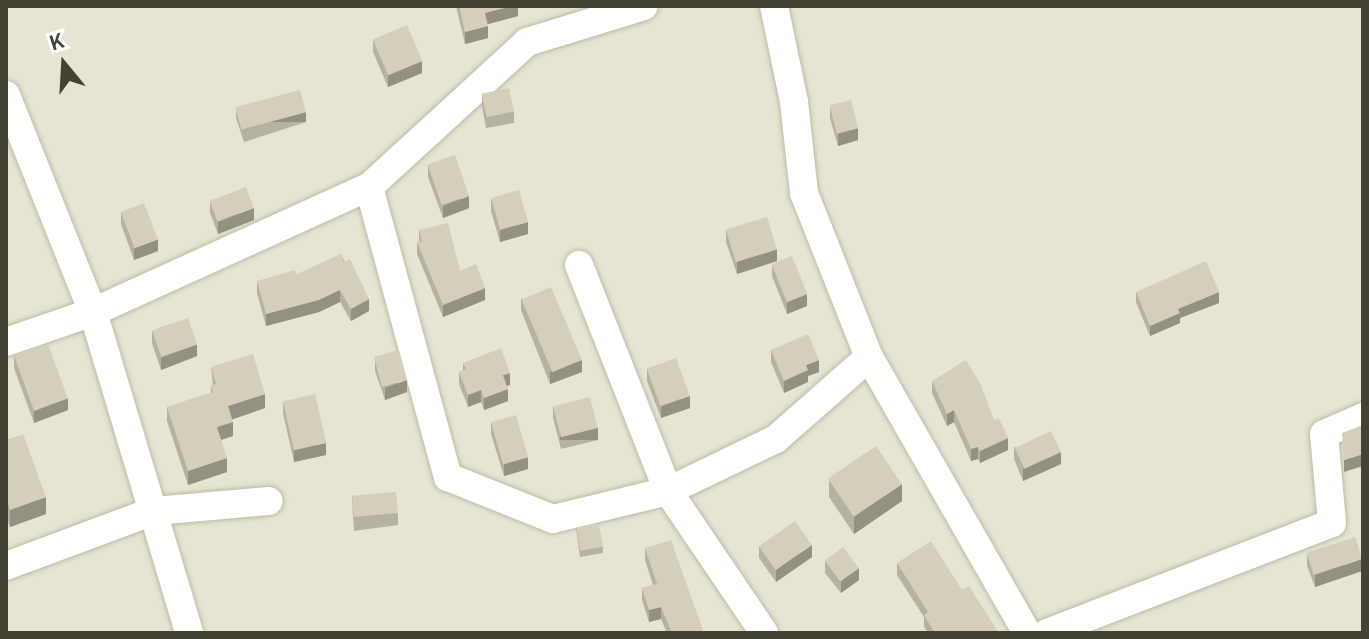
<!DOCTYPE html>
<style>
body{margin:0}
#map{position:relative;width:1369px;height:639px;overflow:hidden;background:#f2f1e4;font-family:"Archivo Narrow",sans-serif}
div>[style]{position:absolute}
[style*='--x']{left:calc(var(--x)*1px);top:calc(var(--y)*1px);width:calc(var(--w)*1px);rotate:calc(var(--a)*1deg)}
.residential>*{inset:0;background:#e6e4d2;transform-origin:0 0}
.roads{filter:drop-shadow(0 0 2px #bdbba7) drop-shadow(0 0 2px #bdbba7)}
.minor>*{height:28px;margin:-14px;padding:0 14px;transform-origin:14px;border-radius:14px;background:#fff}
.wall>*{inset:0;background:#b6b2a0}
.shaded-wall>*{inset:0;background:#949182;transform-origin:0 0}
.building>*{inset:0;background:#d4cfba;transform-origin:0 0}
span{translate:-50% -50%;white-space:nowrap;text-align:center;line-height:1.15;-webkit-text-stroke:6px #fff;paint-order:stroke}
.frame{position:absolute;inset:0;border:8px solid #444234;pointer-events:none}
.north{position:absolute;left:24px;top:24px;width:80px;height:80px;-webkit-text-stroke:6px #fff;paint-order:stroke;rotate:342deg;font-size:22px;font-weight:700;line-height:32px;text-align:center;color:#444234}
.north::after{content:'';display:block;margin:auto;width:28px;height:36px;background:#444234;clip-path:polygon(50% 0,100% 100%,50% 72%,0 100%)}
</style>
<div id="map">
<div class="residential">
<i style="left:6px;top:6px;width:1357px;height:627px"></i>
</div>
<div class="roads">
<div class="minor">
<i style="--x:774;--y:6;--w:98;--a:78.2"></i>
<i style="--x:794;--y:102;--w:92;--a:83.7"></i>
<i style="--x:804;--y:193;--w:176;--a:68.4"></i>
<i style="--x:869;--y:357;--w:318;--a:60.2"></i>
<i style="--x:6;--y:95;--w:234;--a:68.2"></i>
<i style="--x:93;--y:312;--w:335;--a:73.3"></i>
<i style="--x:369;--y:187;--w:301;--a:74.8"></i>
<i style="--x:448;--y:477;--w:113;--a:21.8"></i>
<i style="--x:553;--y:519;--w:118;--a:-13.7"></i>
<i style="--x:668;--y:491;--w:120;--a:-25.7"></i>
<i style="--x:776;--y:439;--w:124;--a:-41.4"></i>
<i style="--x:579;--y:265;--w:243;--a:68.5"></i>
<i style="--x:668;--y:491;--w:171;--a:55.9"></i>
<i style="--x:6;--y:342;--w:92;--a:-19"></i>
<i style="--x:93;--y:312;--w:303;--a:-24.4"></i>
<i style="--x:369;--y:187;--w:214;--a:-42.5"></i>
<i style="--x:527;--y:42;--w:122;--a:-17.1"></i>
<i style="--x:6;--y:566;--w:158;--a:-20.4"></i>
<i style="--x:154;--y:511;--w:115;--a:-5"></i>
<i style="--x:1047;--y:633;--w:305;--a:-21.1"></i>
<i style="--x:1332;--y:523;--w:89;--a:-95.1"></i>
<i style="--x:1324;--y:434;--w:43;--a:-23.6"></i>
</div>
</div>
<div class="wall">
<i style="clip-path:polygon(456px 6px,518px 6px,518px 16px,487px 24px,488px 38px,465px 44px)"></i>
<i style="clip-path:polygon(373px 40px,422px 73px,388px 87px,373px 52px)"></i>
<i style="clip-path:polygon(482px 94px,514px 111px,514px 123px,486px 128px,482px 106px)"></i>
<i style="clip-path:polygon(830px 106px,858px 140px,838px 146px,830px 118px)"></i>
<i style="clip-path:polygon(236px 109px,306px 122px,244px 142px,236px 118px)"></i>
<i style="clip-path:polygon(428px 165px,469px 208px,443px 218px,428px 177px)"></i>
<i style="clip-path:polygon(491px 199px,528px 234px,500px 242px,491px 211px)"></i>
<i style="clip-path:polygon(210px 201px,254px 220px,218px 234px,210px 213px)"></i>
<i style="clip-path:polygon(121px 212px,158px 251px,134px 260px,121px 224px)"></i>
<i style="clip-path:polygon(419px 230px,460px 271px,485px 300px,443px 317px,417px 254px,417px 242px,419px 242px)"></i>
<i style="clip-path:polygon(726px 230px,777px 261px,737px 274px,726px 242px)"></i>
<i style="clip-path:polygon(341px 254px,369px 311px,351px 321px,340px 302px,319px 312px,266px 326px,257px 293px,257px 281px,296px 275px)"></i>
<i style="clip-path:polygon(772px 264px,807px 306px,787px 314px,772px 276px)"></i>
<i style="clip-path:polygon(1136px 292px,1219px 303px,1180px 318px,1180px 323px,1150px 336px,1136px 302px)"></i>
<i style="clip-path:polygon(521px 298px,582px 372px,550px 384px,521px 310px)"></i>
<i style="clip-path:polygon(152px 331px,197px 356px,161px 370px,152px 343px)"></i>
<i style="clip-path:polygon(771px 350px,819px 372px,808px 376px,808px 382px,784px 393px,771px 362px)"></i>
<i style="clip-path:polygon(14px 356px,68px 410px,34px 423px,14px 368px)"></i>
<i style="clip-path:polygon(375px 359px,407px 392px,385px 400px,375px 371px)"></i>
<i style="clip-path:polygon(463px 363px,510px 385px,507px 386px,508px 401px,484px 410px,481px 402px,468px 407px,459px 384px,459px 372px,463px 370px)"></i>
<i style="clip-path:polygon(211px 367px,265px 408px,232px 419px,233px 436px,221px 440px,227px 472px,188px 485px,167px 421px,167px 407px,211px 393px,211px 386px,213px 385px)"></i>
<i style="clip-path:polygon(647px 369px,690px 408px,661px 418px,647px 381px)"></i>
<i style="clip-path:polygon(932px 381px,994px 420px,1008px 450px,980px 463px,978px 459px,971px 461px,954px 422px,947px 426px,932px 393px)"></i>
<i style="clip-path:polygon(283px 401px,326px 455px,294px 462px,283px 413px)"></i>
<i style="clip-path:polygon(553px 406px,598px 440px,561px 449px,553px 418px)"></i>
<i style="clip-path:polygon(491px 422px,528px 469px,504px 476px,491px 434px)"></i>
<i style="clip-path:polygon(6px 440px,46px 514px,10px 527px,6px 516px)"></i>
<i style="clip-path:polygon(1014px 447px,1061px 464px,1023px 481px,1014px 459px)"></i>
<i style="clip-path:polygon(829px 480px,902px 501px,854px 534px,829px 497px)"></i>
<i style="clip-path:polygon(352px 497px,398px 513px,398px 525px,354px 531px)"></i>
<i style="clip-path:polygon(576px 528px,603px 547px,603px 553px,580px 557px)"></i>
<i style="clip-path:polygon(759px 546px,812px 557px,776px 582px,759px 558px)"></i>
<i style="clip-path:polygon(645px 548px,704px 633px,667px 633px,661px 619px,649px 622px,642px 600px,642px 588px,653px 585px,645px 560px)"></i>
<i style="clip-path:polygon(1307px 554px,1362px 571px,1315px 587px,1307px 566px)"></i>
<i style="clip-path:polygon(825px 561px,859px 580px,841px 593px,825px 573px)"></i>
<i style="clip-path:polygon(897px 563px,962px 590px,999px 633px,928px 633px,924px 627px,924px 617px,897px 575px)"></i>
</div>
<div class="shaded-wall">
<i style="clip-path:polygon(512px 6px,518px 6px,518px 16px,485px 25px,485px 13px)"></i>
<i style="clip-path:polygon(488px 26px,488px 38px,465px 44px,465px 32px)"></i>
<i style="clip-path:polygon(422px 61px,422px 73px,388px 87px,388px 75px)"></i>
<i style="left:306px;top:112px;width:10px;height:65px;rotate:90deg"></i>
<i style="clip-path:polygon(858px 128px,858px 140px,838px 146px,838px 134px)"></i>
<i style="clip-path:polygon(469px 196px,469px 208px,443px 218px,443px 206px)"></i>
<i style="clip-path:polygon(254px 208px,254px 220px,218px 234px,218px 222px)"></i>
<i style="clip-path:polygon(528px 222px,528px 234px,500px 242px,500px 230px)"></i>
<i style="clip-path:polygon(158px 239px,158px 251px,134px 260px,134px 248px)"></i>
<i style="clip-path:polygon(777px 249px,777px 261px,737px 274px,737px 262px)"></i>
<i style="clip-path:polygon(485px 288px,485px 300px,443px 317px,443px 305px)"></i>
<i style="clip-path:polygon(340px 290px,340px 302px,319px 312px,266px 326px,266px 314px)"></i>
<i style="clip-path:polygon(1219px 292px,1219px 303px,1180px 318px,1180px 323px,1150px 336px,1150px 326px,1178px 309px)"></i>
<i style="clip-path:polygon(807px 294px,807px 306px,787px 314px,787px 302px)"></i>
<i style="clip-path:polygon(369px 299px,369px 311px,351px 321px,351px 309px)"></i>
<i style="clip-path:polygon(197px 344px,197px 356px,161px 370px,161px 358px)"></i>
<i style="clip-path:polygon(582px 360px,582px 372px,550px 384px,550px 372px)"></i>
<i style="clip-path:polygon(819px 360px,819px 372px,808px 376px,808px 382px,784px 393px,784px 381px,806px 365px)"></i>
<i style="clip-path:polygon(510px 373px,510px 385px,503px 387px,503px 375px)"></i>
<i style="clip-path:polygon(407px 380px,407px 392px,385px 400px,385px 388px)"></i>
<i style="clip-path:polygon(508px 389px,508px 401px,484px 410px,484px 398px)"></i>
<i style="clip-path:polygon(481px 390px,481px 402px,468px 407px,468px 395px)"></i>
<i style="clip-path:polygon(265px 394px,265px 408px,228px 421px,228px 406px)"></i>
<i style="clip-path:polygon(690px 396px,690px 408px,661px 418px,661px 406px)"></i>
<i style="clip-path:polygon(68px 398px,68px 410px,34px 423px,34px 411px)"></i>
<i style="clip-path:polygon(954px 410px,954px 422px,947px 426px,947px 414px)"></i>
<i style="clip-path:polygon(233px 422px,233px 436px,217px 441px,217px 427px)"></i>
<i style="left:598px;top:428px;width:12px;height:38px;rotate:90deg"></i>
<i style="clip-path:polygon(1008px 438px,1008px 450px,980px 463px,980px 451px)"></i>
<i style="clip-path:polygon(326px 443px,326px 455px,294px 462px,294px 450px)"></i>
<i style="clip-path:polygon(978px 447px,978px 459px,971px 461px,971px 449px)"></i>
<i style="clip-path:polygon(1061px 452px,1061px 464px,1023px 481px,1023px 469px)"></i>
<i style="clip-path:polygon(1363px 454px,1363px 466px,1344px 472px,1344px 460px)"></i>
<i style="clip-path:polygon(528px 457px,528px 469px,504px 476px,504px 464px)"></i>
<i style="clip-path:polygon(227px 458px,227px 472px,188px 485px,188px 471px)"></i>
<i style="clip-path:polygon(902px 484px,902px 501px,854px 534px,854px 517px)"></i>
<i style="clip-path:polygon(46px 497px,46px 514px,10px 527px,10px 510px)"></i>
<i style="clip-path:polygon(812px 545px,812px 557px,776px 582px,776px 570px)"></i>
<i style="clip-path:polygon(1362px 559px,1362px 571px,1315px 587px,1315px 575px)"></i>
<i style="clip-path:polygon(859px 568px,859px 580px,841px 593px,841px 581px)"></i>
<i style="clip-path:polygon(661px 607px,661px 619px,649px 622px,649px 610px)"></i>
</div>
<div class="building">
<i style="clip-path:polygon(459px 6px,512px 6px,485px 13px,488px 26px,465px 32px)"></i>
<i style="left:407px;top:25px;width:39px;height:37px;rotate:67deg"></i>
<i style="left:509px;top:88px;width:24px;height:28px;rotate:78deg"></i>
<i style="left:300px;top:90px;width:23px;height:67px;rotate:75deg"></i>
<i style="left:851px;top:100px;width:29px;height:22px;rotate:76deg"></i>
<i style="left:455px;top:155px;width:43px;height:29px;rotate:71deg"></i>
<i style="left:246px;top:187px;width:22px;height:39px;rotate:69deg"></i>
<i style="left:519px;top:190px;width:33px;height:29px;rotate:74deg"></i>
<i style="left:144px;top:203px;width:39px;height:25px;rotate:69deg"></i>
<i style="left:767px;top:217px;width:34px;height:43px;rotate:73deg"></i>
<i style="clip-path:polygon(448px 223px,460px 271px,476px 264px,485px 288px,443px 305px,417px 242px,422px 241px,419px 230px)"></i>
<i style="clip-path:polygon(341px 254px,344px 262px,350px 259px,369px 299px,351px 309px,340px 290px,319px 300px,266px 314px,257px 281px,295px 270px,296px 275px)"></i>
<i style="left:792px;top:256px;width:41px;height:22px;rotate:68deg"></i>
<i style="clip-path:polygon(1206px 261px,1219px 292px,1178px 309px,1180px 313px,1150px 326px,1136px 292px)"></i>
<i style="left:551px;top:287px;width:79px;height:32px;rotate:67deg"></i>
<i style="left:188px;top:318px;width:28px;height:38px;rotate:71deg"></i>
<i style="clip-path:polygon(808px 334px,819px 360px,806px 365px,808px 370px,784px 381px,771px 350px)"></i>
<i style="left:48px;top:344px;width:58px;height:36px;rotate:70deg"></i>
<i style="clip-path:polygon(501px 348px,510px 373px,503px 375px,508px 389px,484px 398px,481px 390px,468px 395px,459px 372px,466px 369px,463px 363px)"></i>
<i style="left:399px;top:350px;width:31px;height:26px;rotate:75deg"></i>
<i style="clip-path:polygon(253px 354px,265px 394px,228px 406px,233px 422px,217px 427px,227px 458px,188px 471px,167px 407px,213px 392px,211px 386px,216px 384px,211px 367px)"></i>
<i style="left:676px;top:358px;width:40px;height:31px;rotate:70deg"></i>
<i style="clip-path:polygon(966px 360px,981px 385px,994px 420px,999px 418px,1008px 438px,980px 451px,978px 447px,971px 449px,954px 410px,947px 414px,932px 381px)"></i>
<i style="left:315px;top:394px;width:50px;height:33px;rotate:77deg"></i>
<i style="left:590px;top:397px;width:32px;height:38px;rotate:76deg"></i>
<i style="left:516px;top:415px;width:44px;height:26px;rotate:74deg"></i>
<i style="clip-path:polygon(1363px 425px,1363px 454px,1344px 460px,1342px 433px)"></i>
<i style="left:1051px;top:431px;width:23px;height:40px;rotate:65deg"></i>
<i style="clip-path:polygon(23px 434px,46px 497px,10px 510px,6px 498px,6px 440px)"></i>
<i style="left:876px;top:446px;width:46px;height:58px;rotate:56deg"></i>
<i style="left:396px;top:492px;width:21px;height:44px;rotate:85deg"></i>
<i style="left:795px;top:521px;width:29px;height:44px;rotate:55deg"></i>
<i style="left:599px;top:524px;width:23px;height:23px;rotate:80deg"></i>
<i style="left:1355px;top:537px;width:23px;height:51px;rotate:72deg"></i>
<i style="clip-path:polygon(671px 540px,704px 633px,672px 633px,661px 607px,649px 610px,642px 588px,657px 584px,645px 548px)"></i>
<i style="clip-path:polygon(931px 541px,962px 590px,969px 586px,999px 633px,935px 633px,924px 615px,928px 612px,897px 563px)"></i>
<i style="left:843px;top:547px;width:26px;height:23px;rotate:53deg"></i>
</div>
<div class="frame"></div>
<div class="north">K</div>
</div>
